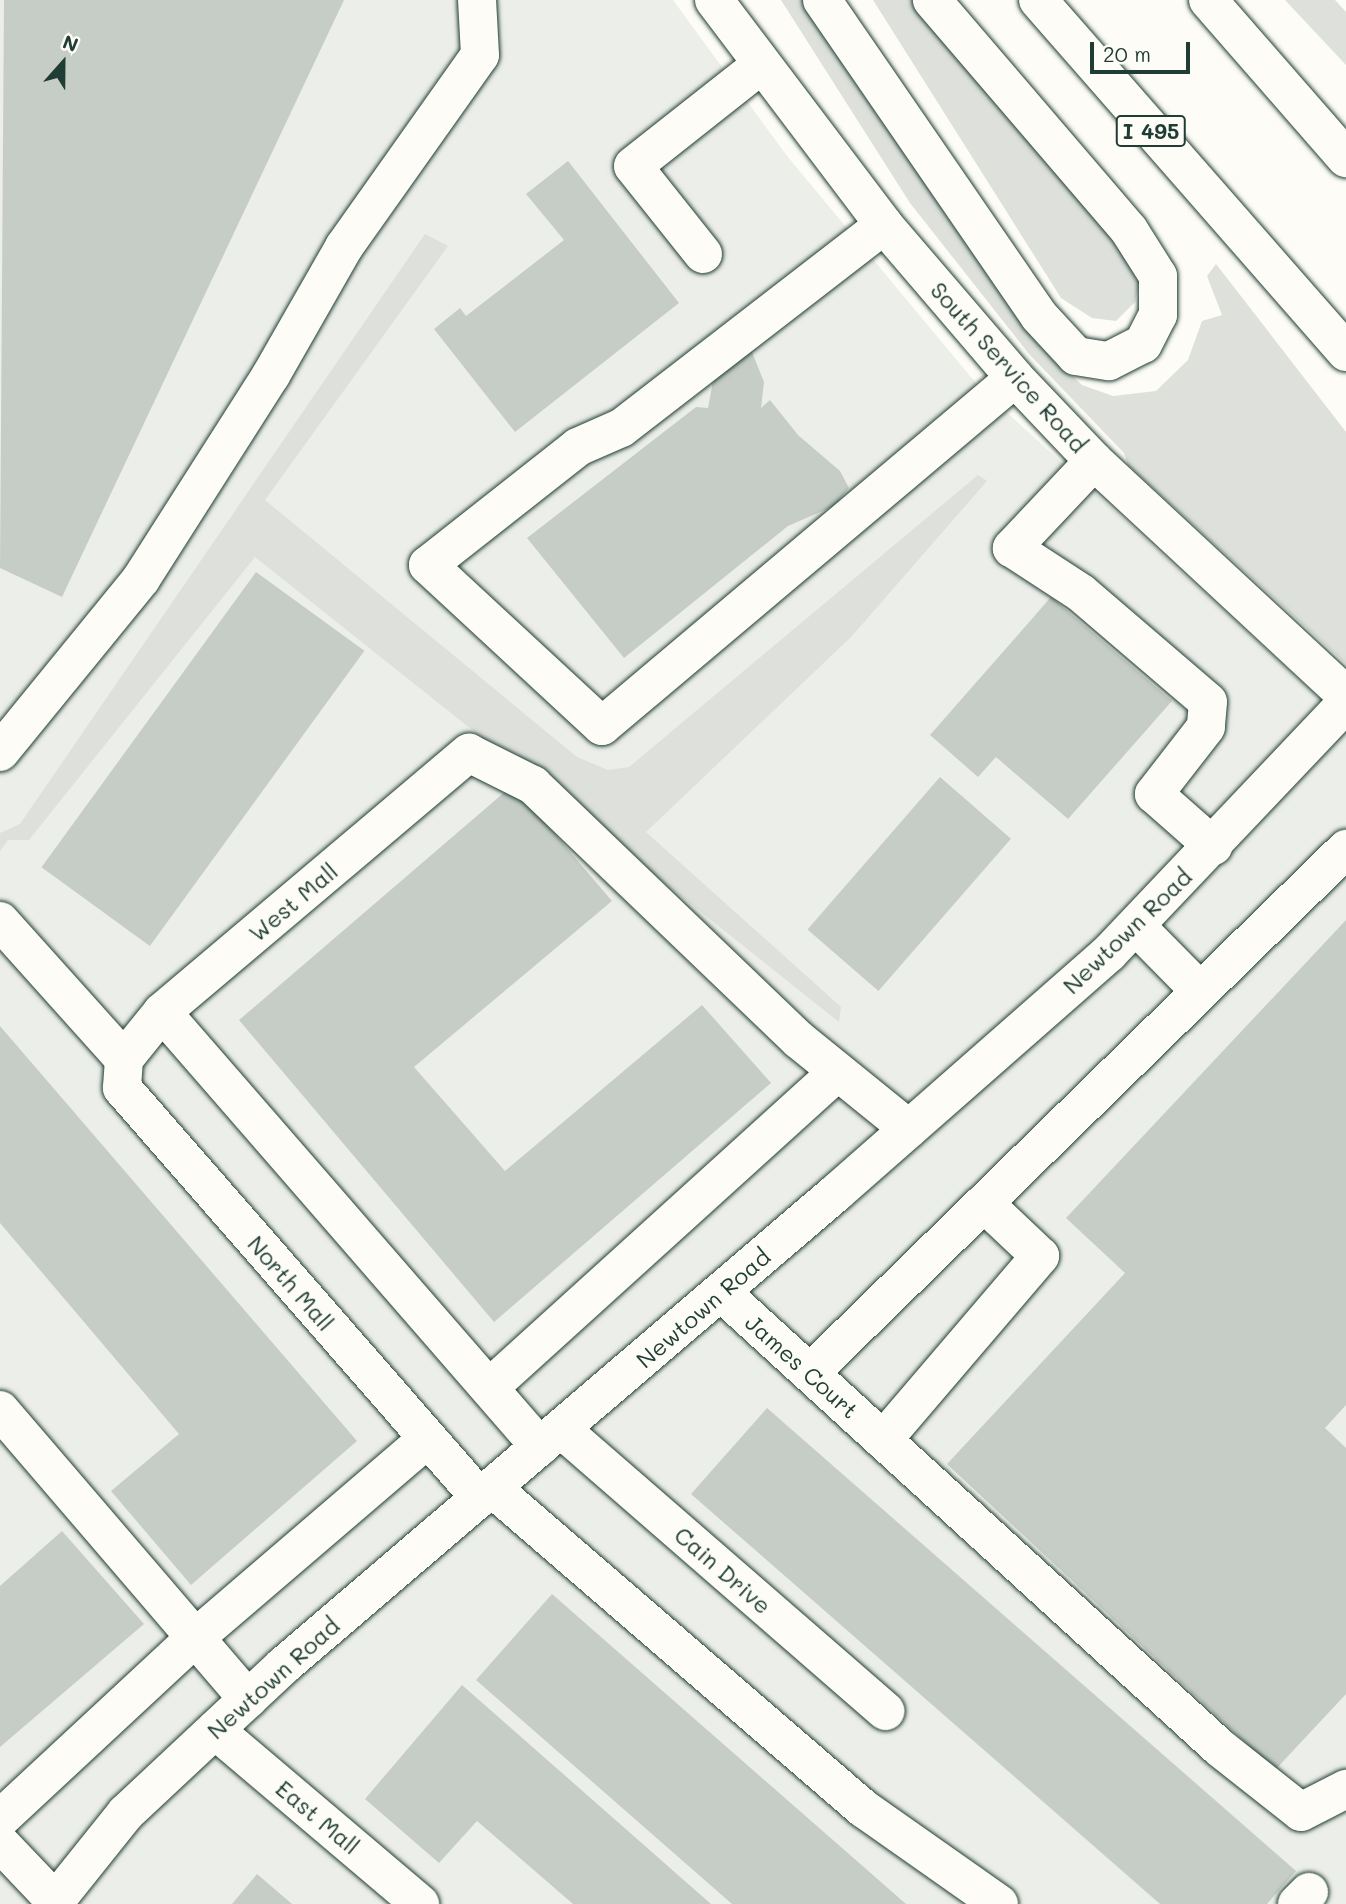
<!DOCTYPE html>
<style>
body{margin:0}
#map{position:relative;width:1346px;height:1904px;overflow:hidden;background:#fdfcf7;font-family:Mali,sans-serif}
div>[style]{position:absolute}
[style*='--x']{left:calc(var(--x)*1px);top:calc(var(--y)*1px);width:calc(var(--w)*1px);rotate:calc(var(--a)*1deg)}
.built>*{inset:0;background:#eceee9}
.green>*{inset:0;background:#dde0db}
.building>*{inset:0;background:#c6cdc7;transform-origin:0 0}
.roads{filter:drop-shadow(0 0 2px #1f3d34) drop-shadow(0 0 2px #1f3d34)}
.minor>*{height:38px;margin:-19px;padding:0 19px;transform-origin:19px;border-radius:19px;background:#fdfcf7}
.major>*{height:38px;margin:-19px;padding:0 19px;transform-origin:19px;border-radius:19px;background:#fdfcf7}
.highway>*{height:38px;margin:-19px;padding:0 19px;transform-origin:19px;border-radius:19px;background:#fdfcf7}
span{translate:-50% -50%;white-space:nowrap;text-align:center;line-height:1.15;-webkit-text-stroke:5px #fdfcf7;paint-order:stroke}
.shield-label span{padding:2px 5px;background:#fdfcf7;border:2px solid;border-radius:5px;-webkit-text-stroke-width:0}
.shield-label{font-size:21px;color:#1f3d34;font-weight:700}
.street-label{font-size:23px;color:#1f3d34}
.north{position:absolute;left:28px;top:28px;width:70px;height:70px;-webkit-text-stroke:5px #fdfcf7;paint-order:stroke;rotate:21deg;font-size:19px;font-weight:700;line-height:28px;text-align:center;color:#1f3d34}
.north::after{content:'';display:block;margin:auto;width:24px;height:32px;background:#1f3d34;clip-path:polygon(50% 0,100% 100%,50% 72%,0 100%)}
.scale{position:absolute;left:1090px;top:42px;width:100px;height:32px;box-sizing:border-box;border:4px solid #1f3d34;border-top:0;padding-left:9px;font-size:21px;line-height:24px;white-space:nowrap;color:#1f3d34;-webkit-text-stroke:5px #fdfcf7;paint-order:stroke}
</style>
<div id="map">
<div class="built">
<i style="clip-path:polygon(0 0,673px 0,787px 156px,980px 388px,1346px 722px,1346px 1904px,0 1904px)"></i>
</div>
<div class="green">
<i style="clip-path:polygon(781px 0,808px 0,1049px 354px,1082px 385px,1113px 396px,1156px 391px,1188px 360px,1202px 321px,1222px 315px,1207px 276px,1216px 264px,1346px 432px,1346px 664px,1128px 465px,1124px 453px,1029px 354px,910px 203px)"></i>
<i style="clip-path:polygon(873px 0,917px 0,1114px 241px,1140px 278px,1135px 302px,1116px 321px,1092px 318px,1061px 298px)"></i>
<i style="clip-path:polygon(1285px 0,1335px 0,1346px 12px,1346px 65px)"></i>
<i style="clip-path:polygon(425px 234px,448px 246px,265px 500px,577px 757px,608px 770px,629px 767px,978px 475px,987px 481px,852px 636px,646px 832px,841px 1007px,839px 1022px,255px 557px,29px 840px,8px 840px,0 851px,0 833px,20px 824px)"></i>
</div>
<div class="building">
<i style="clip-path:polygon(4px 0,344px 0,62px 597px,0 568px)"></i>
<i style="clip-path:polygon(568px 161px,679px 303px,515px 432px,434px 329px,460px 308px,466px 316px,564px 240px,526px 194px)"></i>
<i style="clip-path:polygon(752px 352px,764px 382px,761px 408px,770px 400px,798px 435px,840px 471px,849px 488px,834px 506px,788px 526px,624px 658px,527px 538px,696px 407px,708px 408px,713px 381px,736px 357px)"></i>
<i style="left:256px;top:572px;width:134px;height:365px;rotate:36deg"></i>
<i style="clip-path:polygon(1051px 597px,1172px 701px,1068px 819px,996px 757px,978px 777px,930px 735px)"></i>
<i style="left:940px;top:777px;width:94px;height:202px;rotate:41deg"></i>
<i style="clip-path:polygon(513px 785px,612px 901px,414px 1067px,505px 1171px,702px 1005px,771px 1083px,494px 1322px,239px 1020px)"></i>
<i style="clip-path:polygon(1346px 920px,1346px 1405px,1325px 1428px,1346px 1448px,1346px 1694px,1275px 1770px,947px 1464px,1125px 1273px,1066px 1218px)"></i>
<i style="clip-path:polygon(0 1026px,357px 1441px,191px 1585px,111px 1491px,179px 1434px,0 1223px)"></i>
<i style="clip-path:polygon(767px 1408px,1296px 1871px,1267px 1904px,1160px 1904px,691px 1494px)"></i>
<i style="clip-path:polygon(62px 1531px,144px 1624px,0 1747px,0 1586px)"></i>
<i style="clip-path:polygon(552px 1594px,906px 1904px,732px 1904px,476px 1680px)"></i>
<i style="clip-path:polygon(462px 1685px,711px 1904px,573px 1904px,477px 1821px,439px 1863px,365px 1799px)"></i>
<i style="clip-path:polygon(257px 1874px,292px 1904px,232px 1904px)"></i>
</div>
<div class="roads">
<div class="minor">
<i style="--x:884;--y:225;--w:332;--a:142.3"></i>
<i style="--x:621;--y:428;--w:47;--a:156.2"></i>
<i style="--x:578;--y:447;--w:191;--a:141.8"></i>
<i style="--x:428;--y:565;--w:237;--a:42.8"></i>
<i style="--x:602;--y:726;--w:540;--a:-40.12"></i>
<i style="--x:703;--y:254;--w:112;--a:-128.5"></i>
<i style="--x:633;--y:166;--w:164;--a:-38.3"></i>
<i style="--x:1094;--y:461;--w:120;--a:133.3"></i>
<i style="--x:1012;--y:548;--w:82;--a:33.1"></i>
<i style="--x:1081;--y:593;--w:167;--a:40.6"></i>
<i style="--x:1208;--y:702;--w:25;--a:95"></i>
<i style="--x:1206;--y:727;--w:85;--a:127.8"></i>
<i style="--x:1154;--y:794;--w:79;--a:41.4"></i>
<i style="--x:0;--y:752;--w:223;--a:-50.8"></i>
<i style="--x:141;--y:579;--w:242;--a:-57.5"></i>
<i style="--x:271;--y:375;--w:147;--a:-60.3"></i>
<i style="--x:344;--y:247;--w:235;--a:-54.7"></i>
<i style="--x:480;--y:55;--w:55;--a:-93.1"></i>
<i style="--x:0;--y:921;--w:186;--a:48.1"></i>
<i style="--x:1136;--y:926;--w:91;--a:45.4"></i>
<i style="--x:162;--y:1012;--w:576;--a:49.01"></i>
<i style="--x:124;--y:1059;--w:60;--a:-51"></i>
<i style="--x:162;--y:1012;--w:402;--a:-40.2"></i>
<i style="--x:469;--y:753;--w:72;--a:26.6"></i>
<i style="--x:533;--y:785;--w:368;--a:43.8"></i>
<i style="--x:799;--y:1040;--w:141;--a:39"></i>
<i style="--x:124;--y:1059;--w:29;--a:94"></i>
<i style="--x:122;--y:1088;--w:544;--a:48.87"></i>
<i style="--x:721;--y:1292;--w:676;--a:42.42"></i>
<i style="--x:1220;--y:1748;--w:103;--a:38.3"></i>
<i style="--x:1301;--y:1812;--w:51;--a:-27.1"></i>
<i style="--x:810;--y:1373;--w:750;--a:-44.35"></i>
<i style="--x:490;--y:1387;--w:469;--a:-42.2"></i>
<i style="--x:0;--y:1410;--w:381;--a:49.4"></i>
<i style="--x:561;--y:1429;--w:430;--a:41"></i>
<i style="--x:883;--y:1440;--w:242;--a:-49.5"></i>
<i style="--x:1040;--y:1256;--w:77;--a:-136.6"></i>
<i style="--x:492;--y:1488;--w:491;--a:40.8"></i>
<i style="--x:864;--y:1809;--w:165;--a:35.1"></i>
<i style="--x:215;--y:1730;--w:269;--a:40.3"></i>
<i style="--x:0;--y:1819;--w:266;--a:-42.9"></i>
<i style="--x:195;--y:1638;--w:304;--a:-40.6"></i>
<i style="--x:0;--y:1843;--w:84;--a:46.4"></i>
<i style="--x:53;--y:1904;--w:117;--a:-51.3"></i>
<i style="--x:126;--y:1813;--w:215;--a:-43.1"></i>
<i style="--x:283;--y:1666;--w:729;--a:-40.55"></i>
<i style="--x:837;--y:1192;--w:362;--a:-41.3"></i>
<i style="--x:1109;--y:953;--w:344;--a:-46.5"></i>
<i style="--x:1297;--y:1904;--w:17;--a:-45"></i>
</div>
<div class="major">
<i style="--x:714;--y:0;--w:282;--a:52.9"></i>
<i style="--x:884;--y:225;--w:201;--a:49.4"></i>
<i style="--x:1015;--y:378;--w:115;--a:46.4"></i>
<i style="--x:1094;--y:461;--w:344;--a:42.9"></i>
</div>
<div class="highway">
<i style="--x:822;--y:0;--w:383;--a:55.5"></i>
<i style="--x:1039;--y:316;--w:54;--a:47.2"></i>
<i style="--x:1076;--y:356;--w:33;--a:9"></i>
<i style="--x:1109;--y:361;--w:38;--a:-27"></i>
<i style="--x:1143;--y:344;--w:33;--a:-63"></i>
<i style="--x:1158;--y:315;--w:39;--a:-90"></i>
<i style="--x:1158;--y:276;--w:54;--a:-122.2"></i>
<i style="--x:1129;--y:230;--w:303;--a:-130.6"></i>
<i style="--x:1038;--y:0;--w:468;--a:48.8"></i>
<i style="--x:1208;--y:0;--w:210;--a:48.9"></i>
</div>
</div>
<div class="shield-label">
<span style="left:1151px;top:131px">I 495</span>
</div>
<div class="street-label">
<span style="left:1009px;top:367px;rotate:48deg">South Service Road</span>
<span style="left:293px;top:902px;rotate:-40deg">West Mall</span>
<span style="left:1127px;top:931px;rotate:-44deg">Newtown Road</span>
<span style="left:291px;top:1283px;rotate:49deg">North Mall</span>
<span style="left:703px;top:1308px;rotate:-41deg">Newtown Road</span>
<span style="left:802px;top:1366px;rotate:42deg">James Court</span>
<span style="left:723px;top:1570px;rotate:41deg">Cain Drive</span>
<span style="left:273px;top:1678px;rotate:-42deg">Newtown Road</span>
<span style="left:318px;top:1817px;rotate:40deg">East Mall</span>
</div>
<div class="north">N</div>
<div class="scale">20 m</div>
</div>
